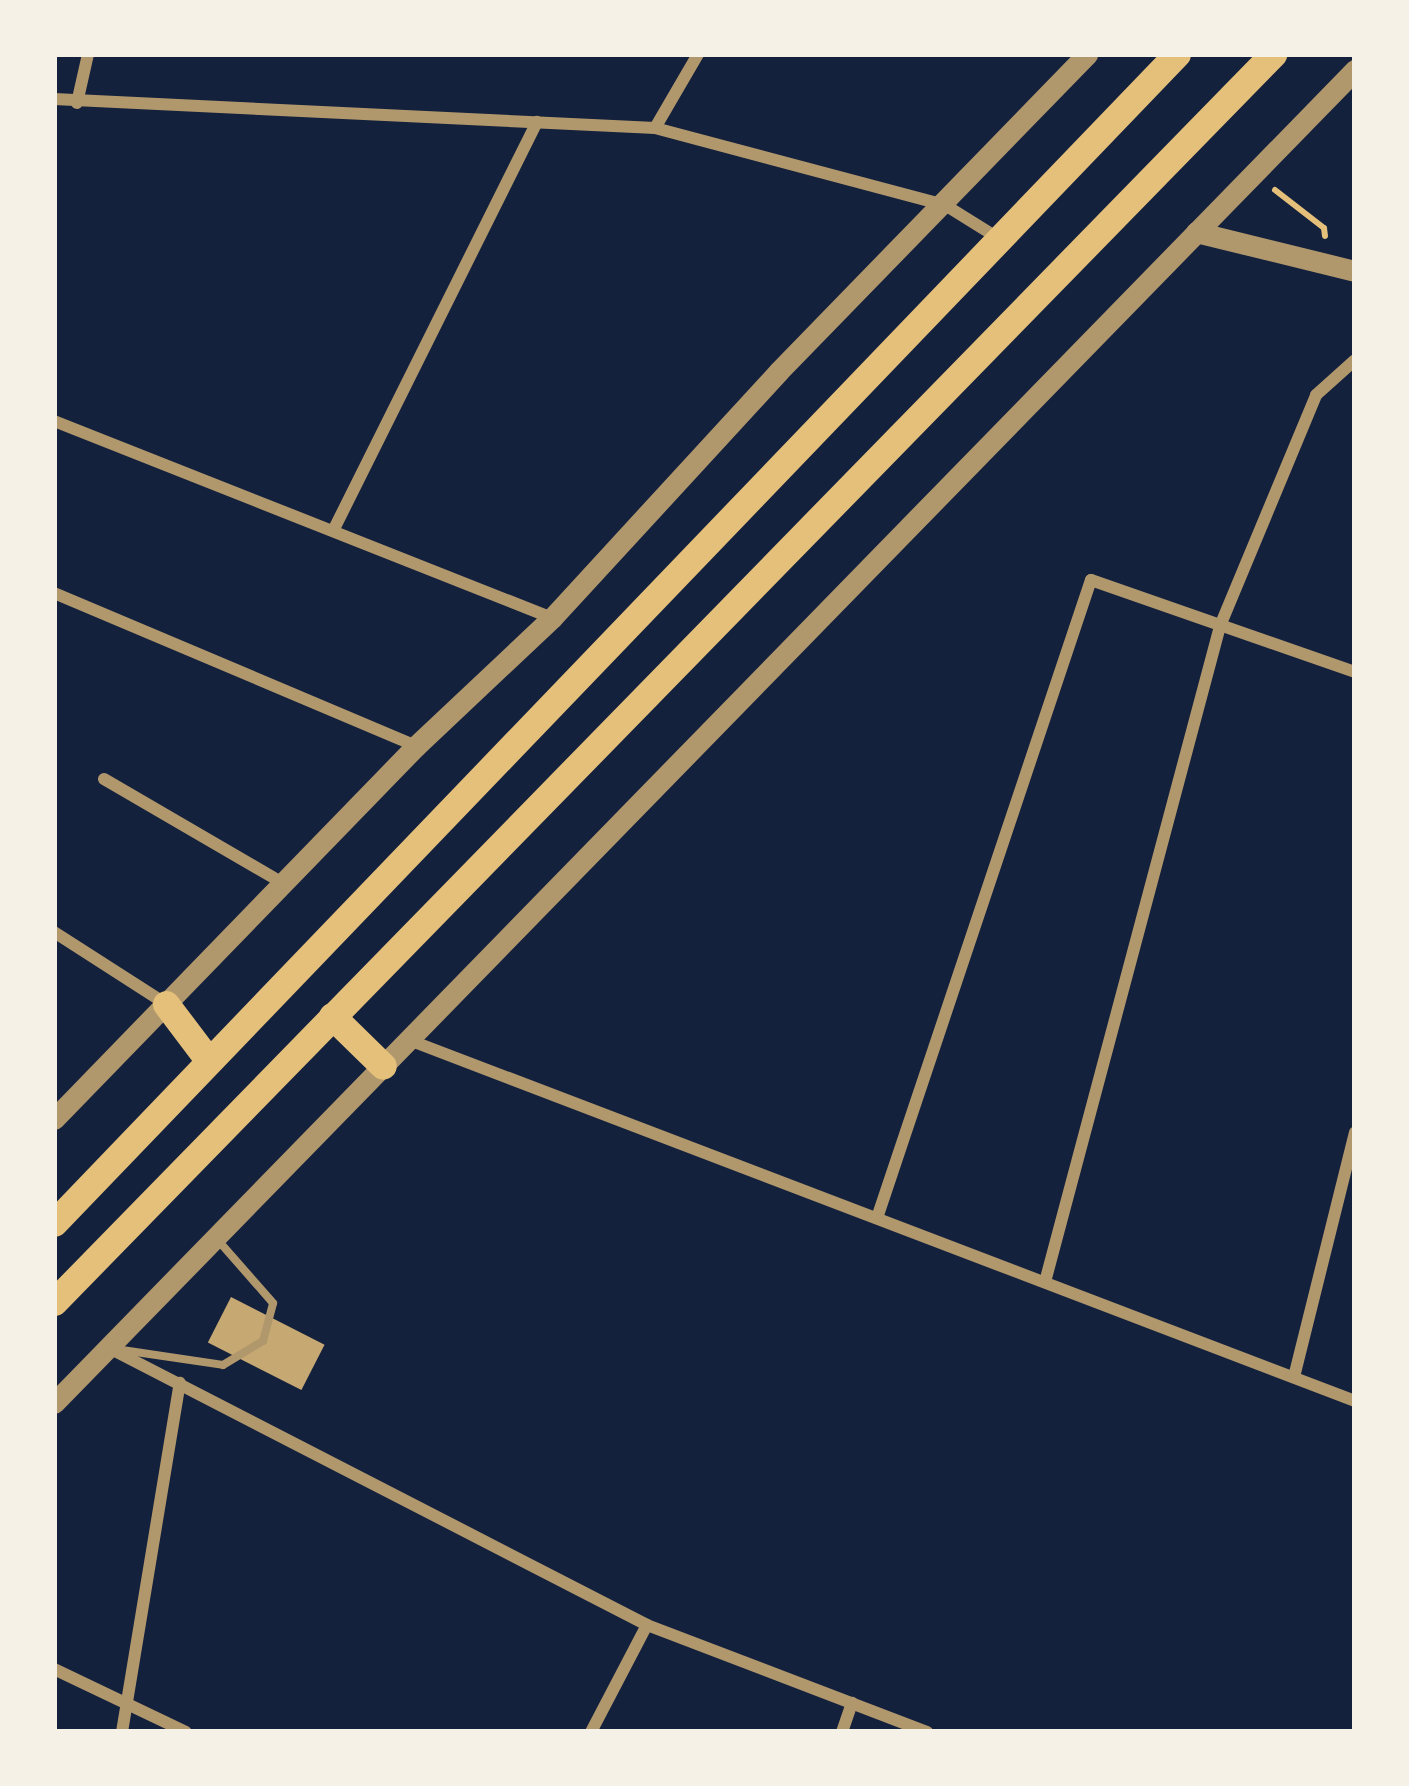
<!DOCTYPE html>
<style>
body{margin:0}
#map{position:relative;width:1409px;height:1786px;overflow:hidden;background:#14213d;font-family:"Nunito Sans",sans-serif}
div>[style]{position:absolute}
[style*='--x']{left:calc(var(--x)*1px);top:calc(var(--y)*1px);width:calc(var(--w)*1px);rotate:calc(var(--a)*1deg)}
.building>*{inset:0;background:#c6a872;transform-origin:0 0}
.path>*{height:6px;margin:-3px;padding:0 3px;transform-origin:3px;border-radius:3px;background:#e5c07b}
.service>*{height:8px;margin:-4px;padding:0 4px;transform-origin:4px;border-radius:4px;background:#b1986c}
.minor>*{height:12px;margin:-6px;padding:0 6px;transform-origin:6px;border-radius:6px;background:#b1986c}
.tertiary>*{height:21px;margin:-10.5px;padding:0 10.5px;transform-origin:10.5px;border-radius:10.5px;background:#b1986c}
.trunk>*{height:27px;margin:-13.5px;padding:0 13.5px;transform-origin:13.5px;border-radius:13.5px;background:#e5c07b}
span{translate:-50% -50%;white-space:nowrap;text-align:center;line-height:1.15;-webkit-text-stroke:9px #f6f1e7;paint-order:stroke}
.frame{position:absolute;inset:0;border:57px solid #f6f1e7;pointer-events:none}
</style>
<div id="map">
<div class="building">
<i style="left:231px;top:1297px;width:105px;height:51px;rotate:27deg"></i>
</div>
<div class="path">
<i style="--x:1275;--y:190;--w:62;--a:37.8"></i>
<i style="--x:1324;--y:228;--w:8;--a:83"></i>
</div>
<div class="service">
<i style="--x:122;--y:1350;--w:102;--a:8.4"></i>
<i style="--x:223;--y:1365;--w:47;--a:-31"></i>
<i style="--x:263;--y:1341;--w:39;--a:-75"></i>
<i style="--x:273;--y:1303;--w:85;--a:-131.2"></i>
</div>
<div class="minor">
<i style="--x:54;--y:99;--w:602;--a:2.76"></i>
<i style="--x:655;--y:128;--w:300;--a:14.9"></i>
<i style="--x:945;--y:205;--w:62;--a:31.9"></i>
<i style="--x:77;--y:103;--w:50;--a:-77.3"></i>
<i style="--x:655;--y:128;--w:86;--a:-59.8"></i>
<i style="--x:54;--y:421;--w:536;--a:21.58"></i>
<i style="--x:334;--y:529;--w:455;--a:-63.5"></i>
<i style="--x:54;--y:593;--w:393;--a:22.9"></i>
<i style="--x:104;--y:779;--w:207;--a:30.2"></i>
<i style="--x:54;--y:932;--w:133;--a:32.7"></i>
<i style="--x:409;--y:1040;--w:1013;--a:20.89"></i>
<i style="--x:877;--y:1218;--w:673;--a:-71.46"></i>
<i style="--x:1091;--y:580;--w:280;--a:19.2"></i>
<i style="--x:1045;--y:1282;--w:679;--a:-75.06"></i>
<i style="--x:1220;--y:626;--w:250;--a:-67.4"></i>
<i style="--x:1316;--y:395;--w:52;--a:-41.9"></i>
<i style="--x:109;--y:1348;--w:605;--a:27.24"></i>
<i style="--x:647;--y:1625;--w:300;--a:20.9"></i>
<i style="--x:1294;--y:1377;--w:252;--a:-76"></i>
<i style="--x:54;--y:1669;--w:146;--a:25.5"></i>
<i style="--x:122;--y:1732;--w:354;--a:-80.6"></i>
<i style="--x:591;--y:1732;--w:121;--a:-62.4"></i>
<i style="--x:842;--y:1732;--w:31;--a:-71"></i>
</div>
<div class="tertiary">
<i style="--x:1196;--y:232;--w:164;--a:13.8"></i>
<i style="--x:54;--y:1119;--w:520;--a:-45.86"></i>
<i style="--x:416;--y:746;--w:187;--a:-43.3"></i>
<i style="--x:552;--y:618;--w:335;--a:-47.4"></i>
<i style="--x:779;--y:371;--w:442;--a:-45.8"></i>
<i style="--x:54;--y:1403;--w:1863;--a:-45.7"></i>
</div>
<div class="trunk">
<i style="--x:166;--y:1004;--w:71;--a:53"></i>
<i style="--x:332;--y:1016;--w:71;--a:44.4"></i>
<i style="--x:54;--y:1223;--w:1621;--a:-46.15"></i>
<i style="--x:54;--y:1302;--w:1745;--a:-45.67"></i>
</div>
<div class="frame"></div>
</div>
